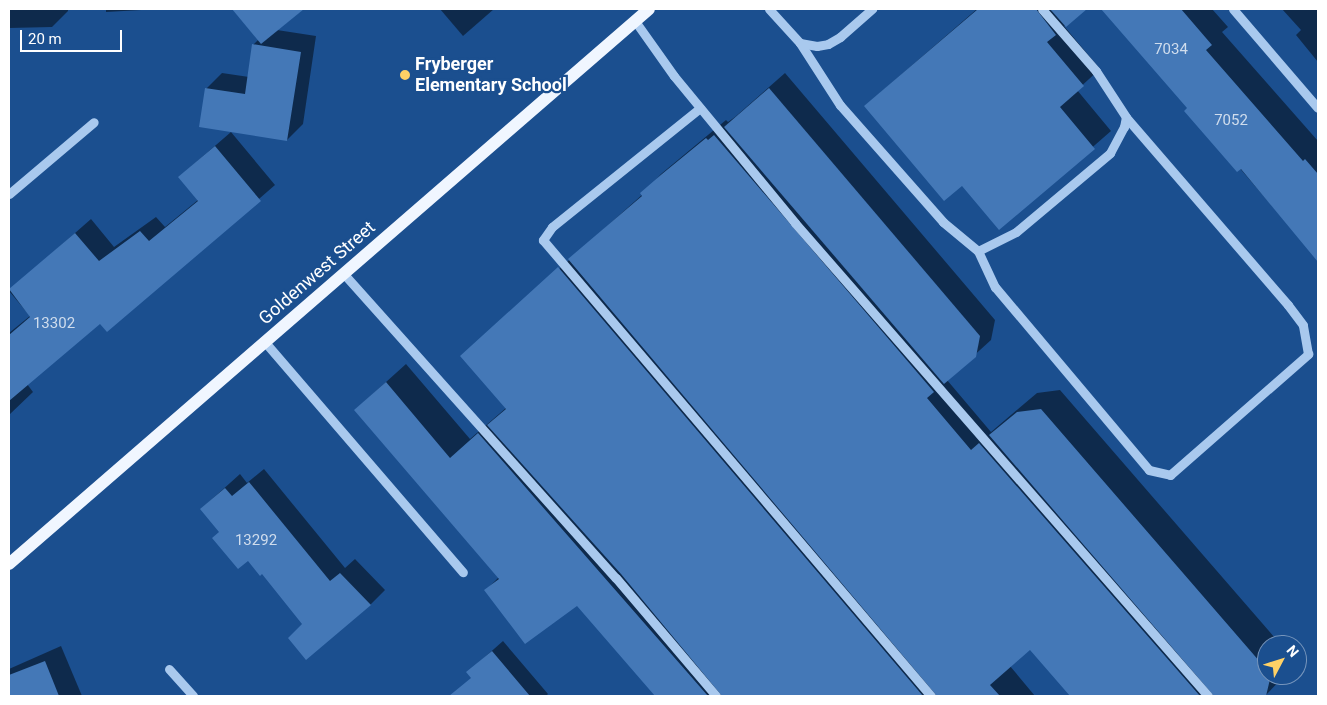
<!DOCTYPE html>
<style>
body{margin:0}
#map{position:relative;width:1327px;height:705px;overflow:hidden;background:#1b4f8f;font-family:Roboto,sans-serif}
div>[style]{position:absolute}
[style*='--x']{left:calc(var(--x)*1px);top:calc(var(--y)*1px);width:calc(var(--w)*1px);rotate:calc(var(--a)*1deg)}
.shadow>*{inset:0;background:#0007}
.building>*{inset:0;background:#4478b7}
.minor>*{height:9px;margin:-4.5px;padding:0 4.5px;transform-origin:4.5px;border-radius:4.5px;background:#a9c9ee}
.major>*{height:12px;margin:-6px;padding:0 6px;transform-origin:6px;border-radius:6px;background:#f0f6ff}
.dots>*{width:14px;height:14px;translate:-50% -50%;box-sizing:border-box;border:2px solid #1b4f8f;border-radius:50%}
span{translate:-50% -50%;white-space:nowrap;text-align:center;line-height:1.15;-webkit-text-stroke:4.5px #1b4f8f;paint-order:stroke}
.number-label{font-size:15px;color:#d0dded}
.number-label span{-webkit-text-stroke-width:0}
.poi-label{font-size:18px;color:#fff;font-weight:700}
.left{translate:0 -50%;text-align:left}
.street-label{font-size:18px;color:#fff}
.frame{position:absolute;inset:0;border:10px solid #fff;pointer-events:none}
.north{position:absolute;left:1257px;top:635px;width:50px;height:50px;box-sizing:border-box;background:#1b4f8f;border:1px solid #7695bc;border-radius:50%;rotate:50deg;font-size:14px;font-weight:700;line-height:20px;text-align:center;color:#fff}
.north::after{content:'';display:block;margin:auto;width:18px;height:22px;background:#ffd166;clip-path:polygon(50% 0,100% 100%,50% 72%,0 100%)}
.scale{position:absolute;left:20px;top:30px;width:102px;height:22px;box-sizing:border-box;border:2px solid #fff;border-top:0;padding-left:6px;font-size:15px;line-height:18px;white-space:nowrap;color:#fff;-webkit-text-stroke:4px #1b4f8f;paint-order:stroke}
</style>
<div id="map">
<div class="shadow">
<i style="clip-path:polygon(9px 9px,68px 9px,68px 11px,52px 27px,9px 28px)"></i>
<i style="clip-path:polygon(106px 9px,159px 9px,106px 12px)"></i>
<i style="clip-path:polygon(234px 9px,300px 9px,277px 30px,316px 36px,303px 124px,287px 140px,206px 89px,222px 73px,249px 77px,253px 45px,259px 39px)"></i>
<i style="clip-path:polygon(440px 9px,494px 9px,463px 36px)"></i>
<i style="clip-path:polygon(977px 9px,1085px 9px,1064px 26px,1100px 69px,1077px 90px,1111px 131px,1000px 228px,962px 184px,865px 106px)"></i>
<i style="clip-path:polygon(1103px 9px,1212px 9px,1228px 27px,1222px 32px,1318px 141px,1318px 243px,1310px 250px)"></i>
<i style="clip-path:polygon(1282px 9px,1318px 9px,1318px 62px,1296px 35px,1301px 30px)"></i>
<i style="clip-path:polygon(785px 73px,995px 320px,991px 340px,947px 380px,991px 432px,1037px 393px,1060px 390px,1281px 645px,1267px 645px,1267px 675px,1285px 675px,1265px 696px,1072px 696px,1030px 648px,1010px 666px,1035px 696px,657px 696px,577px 604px,486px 590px,499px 577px,355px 410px,406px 364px,470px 439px,506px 408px,462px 356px,643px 194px,661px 174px,726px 120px,728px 122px,735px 117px)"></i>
<i style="clip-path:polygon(231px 132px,275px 185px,107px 330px,101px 322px,27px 384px,33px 392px,9px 415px,9px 333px,30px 316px,9px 291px,91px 219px,114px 247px,156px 217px,165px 227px,198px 200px,179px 177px)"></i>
<i style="clip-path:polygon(264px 469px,345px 568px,355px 559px,385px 590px,370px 605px,304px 624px,262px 572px,201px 509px,240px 474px,247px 483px)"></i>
<i style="clip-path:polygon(503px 641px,548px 694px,546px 696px,479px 696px,468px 682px,473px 677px,468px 672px)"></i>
<i style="clip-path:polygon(61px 646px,82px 696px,9px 696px,9px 669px)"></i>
</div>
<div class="building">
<i style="clip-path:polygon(232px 9px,304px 9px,261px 44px)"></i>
<i style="clip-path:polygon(978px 9px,1036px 9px,1056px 35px,1047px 42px,1084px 86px,1060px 107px,1095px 149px,999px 230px,962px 186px,944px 201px,864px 106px)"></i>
<i style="clip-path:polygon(1050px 9px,1087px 9px,1066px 27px)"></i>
<i style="clip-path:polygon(1101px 9px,1181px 9px,1212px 45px,1206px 50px,1303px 161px,1305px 159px,1318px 174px,1318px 262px,1241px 169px,1237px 172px,1184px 111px,1187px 108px)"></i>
<i style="clip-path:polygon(252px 44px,301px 52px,287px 141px,199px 127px,205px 88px,245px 94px)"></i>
<i style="clip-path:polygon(769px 88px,980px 336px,976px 357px,944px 384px,724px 127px)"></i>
<i style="clip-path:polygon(714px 135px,934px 392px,927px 398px,971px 450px,979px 443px,1200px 696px,1070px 696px,1030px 650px,990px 685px,1000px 696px,937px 696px,568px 259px,642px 196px,640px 193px,662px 174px,706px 138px,708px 140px)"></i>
<i style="clip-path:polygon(215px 146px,261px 201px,107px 332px,100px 324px,9px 401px,9px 335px,30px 317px,9px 289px,75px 233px,99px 261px,140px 231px,149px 241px,198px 201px,178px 177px)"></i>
<i style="clip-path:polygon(558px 267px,923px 696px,722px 696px,621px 574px,487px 425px,506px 409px,460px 356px)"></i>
<i style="clip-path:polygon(386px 382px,450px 458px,478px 433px,708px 696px,655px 696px,577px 606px,525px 644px,484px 590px,499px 579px,354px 410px)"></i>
<i style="clip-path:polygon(1041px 409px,1267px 670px,1267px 675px,1271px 675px,1266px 696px,1214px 696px,989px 435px,1017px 412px)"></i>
<i style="clip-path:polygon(249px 482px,330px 581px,340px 573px,371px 605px,306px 660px,288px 638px,302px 624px,262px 574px,260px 576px,248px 561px,238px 569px,212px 538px,219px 532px,200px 509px,225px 488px,232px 496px)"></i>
<i style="clip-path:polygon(492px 651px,530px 696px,449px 696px,471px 678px,466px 672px)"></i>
<i style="clip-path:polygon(45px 661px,59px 696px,9px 696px,9px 675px)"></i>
</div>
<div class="minor">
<i style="--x:769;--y:9;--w:46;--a:47.6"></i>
<i style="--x:800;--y:43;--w:17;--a:10"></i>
<i style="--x:817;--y:46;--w:11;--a:-10"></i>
<i style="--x:828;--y:44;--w:14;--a:-30"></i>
<i style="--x:840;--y:37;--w:43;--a:-41.2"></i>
<i style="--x:1233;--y:9;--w:130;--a:49.4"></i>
<i style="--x:635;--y:21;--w:67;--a:54.7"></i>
<i style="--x:674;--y:76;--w:190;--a:50.5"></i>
<i style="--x:795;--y:223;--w:628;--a:48.87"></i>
<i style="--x:800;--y:43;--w:74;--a:57.2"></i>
<i style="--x:840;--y:105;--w:156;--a:48.6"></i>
<i style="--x:943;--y:222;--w:45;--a:39.6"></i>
<i style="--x:978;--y:251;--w:42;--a:-26.6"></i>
<i style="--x:1016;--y:232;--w:123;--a:-40"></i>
<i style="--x:1110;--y:153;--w:30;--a:-62"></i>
<i style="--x:1124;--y:127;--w:10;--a:-79"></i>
<i style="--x:1126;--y:117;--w:55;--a:-123.1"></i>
<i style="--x:1096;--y:71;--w:82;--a:-131.1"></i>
<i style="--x:700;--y:108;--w:190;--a:141.2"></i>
<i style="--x:552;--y:227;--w:16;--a:125"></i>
<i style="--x:543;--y:240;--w:599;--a:49.61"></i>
<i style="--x:9;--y:194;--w:111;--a:-40.3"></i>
<i style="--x:978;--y:251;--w:40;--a:65"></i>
<i style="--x:995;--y:287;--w:239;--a:49.9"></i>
<i style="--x:1149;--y:470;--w:22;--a:13"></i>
<i style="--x:1170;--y:475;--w:184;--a:-41.2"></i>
<i style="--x:1308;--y:354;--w:29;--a:-100"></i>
<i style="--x:1303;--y:325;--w:25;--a:-127"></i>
<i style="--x:1288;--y:305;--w:248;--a:-130.8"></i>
<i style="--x:343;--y:273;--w:409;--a:48.2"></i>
<i style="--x:616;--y:578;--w:155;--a:49.7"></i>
<i style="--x:264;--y:341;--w:305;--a:49.3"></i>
<i style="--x:169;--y:669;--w:36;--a:48"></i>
</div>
<div class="major">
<i style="--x:9;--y:564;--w:847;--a:-40.93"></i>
</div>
<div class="dots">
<i style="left:405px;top:75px;background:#ffd166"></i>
</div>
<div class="number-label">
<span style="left:1171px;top:50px">7034</span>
<span style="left:1231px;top:121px">7052</span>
<span style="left:54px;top:324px">13302</span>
<span style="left:256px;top:541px">13292</span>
</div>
<div class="poi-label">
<span class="left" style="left:415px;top:75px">Fryberger<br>Elementary School</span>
</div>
<div class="street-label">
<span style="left:317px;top:273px;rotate:-41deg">Goldenwest Street</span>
</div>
<div class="frame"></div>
<div class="north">N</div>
<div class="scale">20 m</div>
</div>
